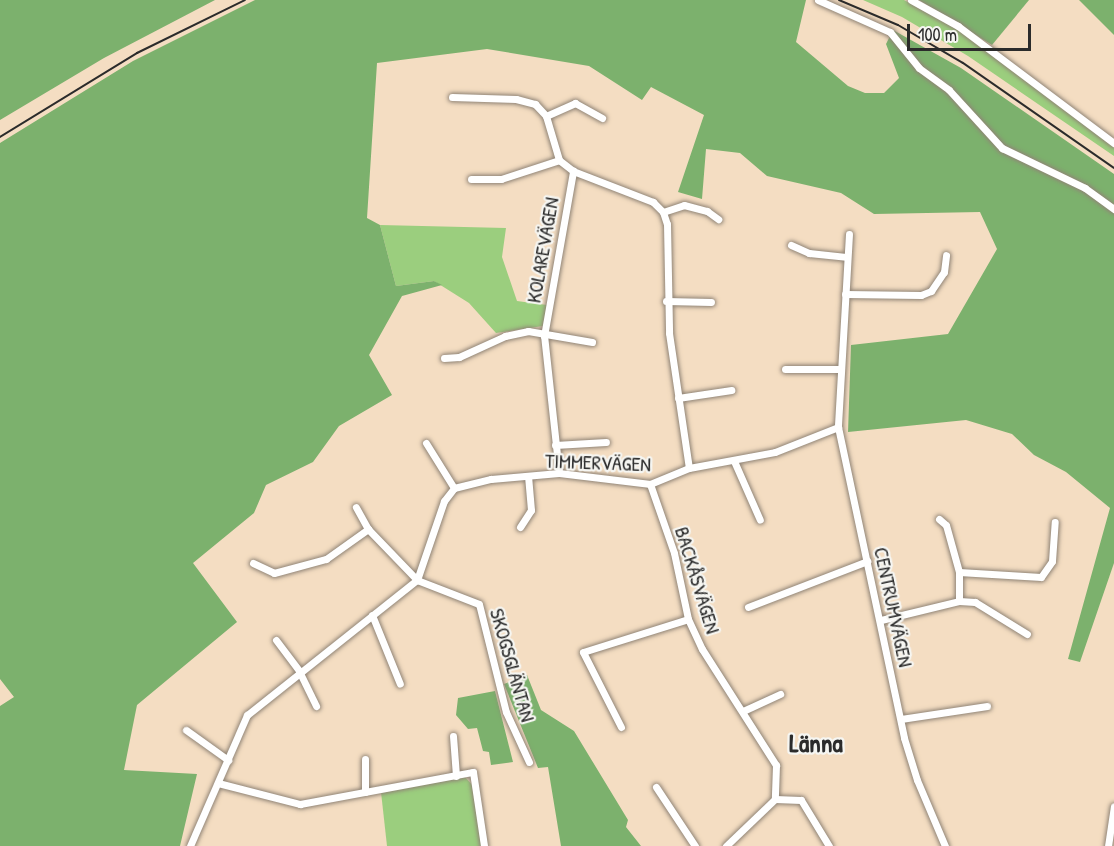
<!DOCTYPE html>
<meta charset="utf-8">
<style>
body{margin:0}
#map{position:relative;width:1114px;height:846px;overflow:hidden;background:#f4ddc2;font-family:"Patrick Hand",sans-serif}
div>[style]{position:absolute}
[style*='--x']{left:calc(var(--x)*1px);top:calc(var(--y)*1px);width:calc(var(--w)*1px);rotate:calc(var(--a)*1deg)}
.green>*{inset:0;background:#9bce7e}
.forest>*{inset:0;background:#7cb16d}
.roads{filter:drop-shadow(0 0 2px #908476) drop-shadow(0 0 2px #908476)}
.minor>*{height:7px;margin:-3.5px;padding:0 3.5px;transform-origin:3.5px;border-radius:3.5px;background:#fff}
.rail>*{height:2px;margin:-1px;padding:0 1px;transform-origin:1px;border-radius:1px;background:#2b2b2b}
span{translate:-50% -50%;white-space:nowrap;text-align:center;line-height:1.15;-webkit-text-stroke:4.5px #f6f6f2;paint-order:stroke}
.street-label{font-size:20px;color:#2b2b2b}
.district-label{font-size:26px;color:#2b2b2b;font-weight:700}
.scale{position:absolute;left:907px;top:24px;width:124px;height:27px;box-sizing:border-box;border:3px solid #2b2b2b;border-top:0;padding-left:8px;font-size:18px;line-height:21px;white-space:nowrap;color:#2b2b2b;-webkit-text-stroke:4px #f6f6f2;paint-order:stroke}
</style>
<div id="map">
<div class="green">
<i style="clip-path:polygon(863px 0,904px 0,957px 28px,1114px 147px,1114px 156px,968px 56px,902px 17px)"></i>
<i style="clip-path:polygon(380px 225px,506px 228px,502px 257px,517px 301px,547px 305px,543px 326px,496px 333px,469px 303px,434px 281px,396px 286px)"></i>
<i style="clip-path:polygon(465px 777px,476px 789px,481px 846px,387px 846px,381px 792px)"></i>
</div>
<div class="forest">
<i style="clip-path:polygon(0 0,215px 0,104px 58px,0 120px)"></i>
<i style="clip-path:polygon(255px 0,806px 0,796px 42px,848px 86px,865px 93px,884px 93px,899px 78px,886px 44px,893px 30px,961px 68px,1114px 174px,1114px 563px,1080px 662px,1068px 659px,1110px 508px,1066px 472px,1034px 455px,1012px 434px,966px 420px,848px 432px,851px 345px,948px 334px,997px 249px,980px 212px,874px 214px,841px 193px,767px 176px,740px 153px,706px 149px,702px 199px,678px 192px,704px 115px,651px 87px,642px 100px,589px 66px,487px 49px,377px 63px,367px 218px,380px 225px,396px 286px,434px 281px,442px 285px,402px 296px,369px 355px,392px 395px,339px 426px,313px 462px,266px 485px,254px 513px,193px 563px,237px 622px,137px 705px,124px 770px,197px 774px,180px 846px,0 846px,0 706px,14px 697px,0 679px,0 143px,133px 61px)"></i>
<i style="clip-path:polygon(919px 0,1029px 0,992px 45px)"></i>
<i style="clip-path:polygon(1079px 0,1114px 0,1114px 35px)"></i>
<i style="clip-path:polygon(527px 675px,541px 710px,574px 731px,628px 820px,626px 827px,641px 846px,561px 846px,548px 767px,538px 768px,504px 684px)"></i>
<i style="clip-path:polygon(495px 691px,513px 762px,491px 765px,489px 752px,483px 751px,477px 728px,468px 729px,456px 715px,458px 698px)"></i>
</div>
<div class="roads">
<div class="minor">
<i style="--x:818;--y:0;--w:79;--a:24"></i>
<i style="--x:890;--y:32;--w:46;--a:51.1"></i>
<i style="--x:919;--y:68;--w:37;--a:36"></i>
<i style="--x:949;--y:90;--w:79;--a:47.6"></i>
<i style="--x:1002;--y:148;--w:92;--a:25.7"></i>
<i style="--x:1085;--y:188;--w:36;--a:36"></i>
<i style="--x:911;--y:0;--w:54;--a:29"></i>
<i style="--x:958;--y:26;--w:195;--a:36.9"></i>
<i style="--x:452;--y:97;--w:64;--a:1.8"></i>
<i style="--x:516;--y:99;--w:20;--a:15"></i>
<i style="--x:535;--y:104;--w:16;--a:47"></i>
<i style="--x:546;--y:116;--w:46;--a:73.5"></i>
<i style="--x:559;--y:160;--w:18;--a:38"></i>
<i style="--x:573;--y:171;--w:86;--a:21.2"></i>
<i style="--x:653;--y:202;--w:14;--a:45"></i>
<i style="--x:663;--y:212;--w:13;--a:72"></i>
<i style="--x:667;--y:224;--w:109;--a:88.9"></i>
<i style="--x:669;--y:333;--w:136;--a:81.6"></i>
<i style="--x:546;--y:116;--w:32;--a:-24"></i>
<i style="--x:575;--y:103;--w:31;--a:29"></i>
<i style="--x:471;--y:179;--w:30;--a:0"></i>
<i style="--x:501;--y:179;--w:61;--a:-18.1"></i>
<i style="--x:663;--y:212;--w:22;--a:-18"></i>
<i style="--x:684;--y:205;--w:24;--a:15"></i>
<i style="--x:707;--y:211;--w:14;--a:36"></i>
<i style="--x:849;--y:234;--w:193;--a:93.3"></i>
<i style="--x:838;--y:427;--w:318;--a:78"></i>
<i style="--x:904;--y:738;--w:44;--a:72.8"></i>
<i style="--x:917;--y:780;--w:72;--a:67"></i>
<i style="--x:791;--y:245;--w:20;--a:24"></i>
<i style="--x:809;--y:253;--w:37;--a:6"></i>
<i style="--x:845;--y:294;--w:76;--a:0.8"></i>
<i style="--x:921;--y:295;--w:11;--a:-22"></i>
<i style="--x:931;--y:291;--w:23;--a:-56"></i>
<i style="--x:944;--y:272;--w:17;--a:-83"></i>
<i style="--x:666;--y:301;--w:45;--a:1.3"></i>
<i style="--x:444;--y:358;--w:15;--a:-4"></i>
<i style="--x:459;--y:357;--w:51;--a:-24.5"></i>
<i style="--x:505;--y:336;--w:24;--a:-12"></i>
<i style="--x:528;--y:331;--w:65;--a:9.8"></i>
<i style="--x:785;--y:369;--w:55;--a:0"></i>
<i style="--x:678;--y:398;--w:54;--a:-8.6"></i>
<i style="--x:426;--y:443;--w:53;--a:58.1"></i>
<i style="--x:555;--y:445;--w:51;--a:-3.4"></i>
<i style="--x:734;--y:461;--w:64;--a:66.2"></i>
<i style="--x:559;--y:473;--w:138;--a:-96.2"></i>
<i style="--x:544;--y:336;--w:168;--a:-80"></i>
<i style="--x:650;--y:484;--w:73;--a:70.8"></i>
<i style="--x:674;--y:553;--w:67;--a:78"></i>
<i style="--x:688;--y:619;--w:33;--a:65"></i>
<i style="--x:702;--y:649;--w:138;--a:57.5"></i>
<i style="--x:776;--y:765;--w:34;--a:92"></i>
<i style="--x:775;--y:799;--w:68;--a:136.2"></i>
<i style="--x:939;--y:519;--w:9;--a:41"></i>
<i style="--x:946;--y:525;--w:49;--a:74.5"></i>
<i style="--x:959;--y:572;--w:82;--a:3.5"></i>
<i style="--x:1041;--y:577;--w:19;--a:-55"></i>
<i style="--x:1052;--y:561;--w:39;--a:-86"></i>
<i style="--x:520;--y:527;--w:20;--a:-57"></i>
<i style="--x:531;--y:510;--w:33;--a:-95"></i>
<i style="--x:368;--y:529;--w:71;--a:46.1"></i>
<i style="--x:417;--y:580;--w:66;--a:21.2"></i>
<i style="--x:479;--y:604;--w:111;--a:76"></i>
<i style="--x:506;--y:712;--w:55;--a:65.3"></i>
<i style="--x:253;--y:563;--w:23;--a:25"></i>
<i style="--x:274;--y:573;--w:54;--a:-15.1"></i>
<i style="--x:326;--y:559;--w:52;--a:-35.5"></i>
<i style="--x:368;--y:529;--w:25;--a:-119"></i>
<i style="--x:959;--y:572;--w:29;--a:90"></i>
<i style="--x:959;--y:601;--w:16;--a:4"></i>
<i style="--x:975;--y:602;--w:61;--a:31.6"></i>
<i style="--x:748;--y:607;--w:128;--a:-21.1"></i>
<i style="--x:372;--y:615;--w:74;--a:67.9"></i>
<i style="--x:881;--y:620;--w:80;--a:-13.7"></i>
<i style="--x:276;--y:640;--w:39;--a:53"></i>
<i style="--x:299;--y:671;--w:39;--a:64"></i>
<i style="--x:743;--y:711;--w:41;--a:-24.7"></i>
<i style="--x:901;--y:719;--w:87;--a:-8.6"></i>
<i style="--x:621;--y:727;--w:84;--a:-116.9"></i>
<i style="--x:583;--y:652;--w:110;--a:-17.4"></i>
<i style="--x:186;--y:730;--w:52;--a:35.5"></i>
<i style="--x:453;--y:736;--w:40;--a:85.7"></i>
<i style="--x:365;--y:759;--w:33;--a:90"></i>
<i style="--x:218;--y:783;--w:85;--a:14.4"></i>
<i style="--x:300;--y:804;--w:176;--a:-10.5"></i>
<i style="--x:473;--y:772;--w:75;--a:81.5"></i>
<i style="--x:656;--y:787;--w:71;--a:56.5"></i>
<i style="--x:775;--y:799;--w:26;--a:2"></i>
<i style="--x:801;--y:800;--w:54;--a:58.7"></i>
<i style="--x:190;--y:846;--w:143;--a:-66.5"></i>
<i style="--x:247;--y:715;--w:217;--a:-38.5"></i>
<i style="--x:417;--y:580;--w:83;--a:-71.1"></i>
<i style="--x:444;--y:501;--w:16;--a:-52"></i>
<i style="--x:454;--y:488;--w:38;--a:-14"></i>
<i style="--x:491;--y:479;--w:68;--a:-5"></i>
<i style="--x:559;--y:473;--w:92;--a:6.9"></i>
<i style="--x:650;--y:484;--w:42;--a:-22.3"></i>
<i style="--x:689;--y:468;--w:87;--a:-10.5"></i>
<i style="--x:775;--y:452;--w:68;--a:-21.6"></i>
<i style="--x:1108;--y:846;--w:40;--a:-81.5"></i>
</div>
</div>
<div class="rail">
<i style="--x:839;--y:0;--w:64;--a:23"></i>
<i style="--x:898;--y:25;--w:75;--a:30.3"></i>
<i style="--x:963;--y:63;--w:184;--a:34.8"></i>
<i style="--x:0;--y:137;--w:161;--a:-31.5"></i>
<i style="--x:137;--y:53;--w:120;--a:-26.1"></i>
</div>
<div class="street-label">
<span style="left:542px;top:250px;rotate:-80deg">KOLAREVÄGEN</span>
<span style="left:598px;top:462px;rotate:2deg">TIMMERVÄGEN</span>
<span style="left:698px;top:580px;rotate:73deg">BACKÅSVÄGEN</span>
<span style="left:894px;top:607px;rotate:78deg">CENTRUMVÄGEN</span>
<span style="left:513px;top:665px;rotate:74deg">SKOGSGLÄNTAN</span>
</div>
<div class="district-label">
<span style="left:816px;top:743px">Länna</span>
</div>
<div class="scale">100 m</div>
</div>
